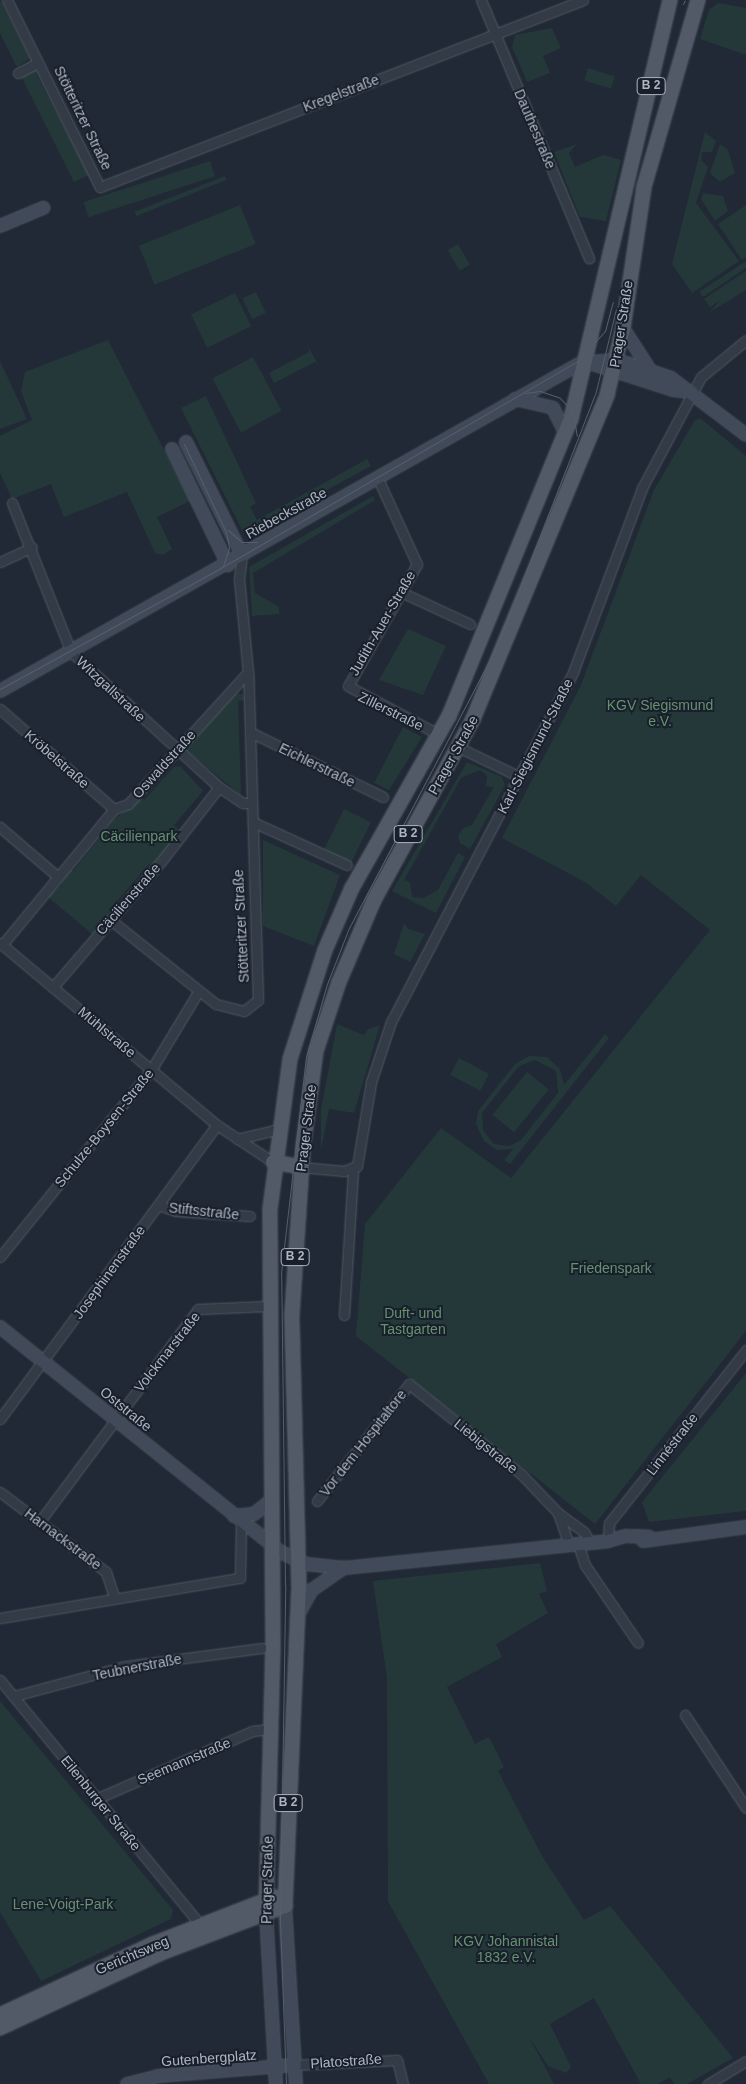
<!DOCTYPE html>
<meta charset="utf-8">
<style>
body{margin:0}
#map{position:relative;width:746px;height:2084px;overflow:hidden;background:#202935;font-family:Arial,sans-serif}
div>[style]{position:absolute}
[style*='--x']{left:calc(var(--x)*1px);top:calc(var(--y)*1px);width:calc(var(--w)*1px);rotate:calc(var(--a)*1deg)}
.green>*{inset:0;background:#253839;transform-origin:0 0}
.roads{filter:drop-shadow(0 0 1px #515964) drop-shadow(0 0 1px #515964)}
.street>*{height:9px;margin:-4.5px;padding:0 4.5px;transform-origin:4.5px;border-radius:4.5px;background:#333b46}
.secondary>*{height:12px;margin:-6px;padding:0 6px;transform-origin:6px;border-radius:6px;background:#414a59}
.primary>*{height:14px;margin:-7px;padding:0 7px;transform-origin:7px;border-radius:7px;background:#515a66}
.tram>*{height:1px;margin:-0.5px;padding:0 0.5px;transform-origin:0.5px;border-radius:0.5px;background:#555f6d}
span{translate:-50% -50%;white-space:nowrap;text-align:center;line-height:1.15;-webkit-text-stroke:4px #19202b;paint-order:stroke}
.shield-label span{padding:1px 4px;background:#19202b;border:1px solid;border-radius:4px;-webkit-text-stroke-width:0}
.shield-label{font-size:12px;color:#adb6c3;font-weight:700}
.street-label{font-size:14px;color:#adb6c3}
.park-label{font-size:14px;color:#669270}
</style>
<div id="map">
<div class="green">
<i style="clip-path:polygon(0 0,30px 58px,17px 67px,0 33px)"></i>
<i style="clip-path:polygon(718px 3px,746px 8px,746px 55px,700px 39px,709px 10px)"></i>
<i style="clip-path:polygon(552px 28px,561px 48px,543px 56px,550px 73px,527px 82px,512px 47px,515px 35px)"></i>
<i style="left:588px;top:68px;width:28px;height:13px;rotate:17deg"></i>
<i style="clip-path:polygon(34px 70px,89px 175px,74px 182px,21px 76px)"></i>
<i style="clip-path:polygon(705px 132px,716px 141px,712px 152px,702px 152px,701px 160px,708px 167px,696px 203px,739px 261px,692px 293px,672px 264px)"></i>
<i style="clip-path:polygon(577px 144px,569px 153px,575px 167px,603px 155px,621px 160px,606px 221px,580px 217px,554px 152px)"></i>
<i style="clip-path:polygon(720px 144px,728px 150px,735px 173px,720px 182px,710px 173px)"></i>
<i style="left:210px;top:161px;width:16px;height:133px;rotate:72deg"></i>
<i style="clip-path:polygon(225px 176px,226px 180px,137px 216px,134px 212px)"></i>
<i style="clip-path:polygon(703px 193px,723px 196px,728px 211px,715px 221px,701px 199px)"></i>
<i style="left:240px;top:205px;width:42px;height:109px;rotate:68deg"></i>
<i style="clip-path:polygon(746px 205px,746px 257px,742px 260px,718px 224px)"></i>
<i style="left:458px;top:244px;width:24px;height:12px;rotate:60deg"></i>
<i style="clip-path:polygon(746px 261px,746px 268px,703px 297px,699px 292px)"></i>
<i style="clip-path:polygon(746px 271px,746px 290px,708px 313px,721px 300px,710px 307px,704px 299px)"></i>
<i style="left:256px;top:292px;width:23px;height:15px;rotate:65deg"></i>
<i style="left:235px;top:293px;width:37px;height:49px;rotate:64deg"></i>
<i style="clip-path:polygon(108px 340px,190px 501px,157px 517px,172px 549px,163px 555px,155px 553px,127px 492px,64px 517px,51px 484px,12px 499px,0 473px,0 436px,32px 420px,21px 391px,25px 372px)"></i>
<i style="clip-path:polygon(308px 346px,319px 366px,315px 362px,274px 383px,269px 373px,309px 352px)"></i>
<i style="left:253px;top:357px;width:61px;height:46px;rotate:62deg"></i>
<i style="clip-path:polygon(0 361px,27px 419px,0 429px)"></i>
<i style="clip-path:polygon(206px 396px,256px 503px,250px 507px,257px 520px,367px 459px,371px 466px,248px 533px,243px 532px,181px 408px)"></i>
<i style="clip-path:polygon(700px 418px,746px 456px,746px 1331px,595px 1524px,356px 1336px,365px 1224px,441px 1128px,511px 1178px,710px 930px,641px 875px,616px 906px,585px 882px,502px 838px,581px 685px,654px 490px,695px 420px)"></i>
<i style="clip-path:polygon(373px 496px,375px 500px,253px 573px,255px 593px,279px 607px,279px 614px,252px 616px,249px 567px)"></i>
<i style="clip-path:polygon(408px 629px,446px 646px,423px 695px,379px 680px)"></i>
<i style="clip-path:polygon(235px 693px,243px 694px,245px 700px,238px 701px,241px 795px,186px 750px)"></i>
<i style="clip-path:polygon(403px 727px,422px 737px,389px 790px,374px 783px)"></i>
<i style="clip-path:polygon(467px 762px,502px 777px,505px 785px,470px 849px,460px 843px,458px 836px,463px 828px,472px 825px,494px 787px,486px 786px,487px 776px,480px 770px,461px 778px,404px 880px,410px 882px,412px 897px,423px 898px,438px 890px,458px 853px,465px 857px,436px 913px,392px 891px)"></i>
<i style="clip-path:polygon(180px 766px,203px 791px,174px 825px,178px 829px,166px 851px,152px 866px,149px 864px,112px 907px,115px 911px,92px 934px,48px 897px,61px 885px,69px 867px,73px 871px,114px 820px,140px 797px,144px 800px,174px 767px)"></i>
<i style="left:344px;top:809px;width:30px;height:46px;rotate:26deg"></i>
<i style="clip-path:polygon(263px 840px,340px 875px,314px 946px,263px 926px)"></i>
<i style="clip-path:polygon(404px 923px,408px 929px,425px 934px,410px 962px,394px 954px)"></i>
<i style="clip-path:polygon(337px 1024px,364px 1035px,368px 1029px,380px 1025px,354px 1113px,329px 1109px,321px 1150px,321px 1110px)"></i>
<i style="clip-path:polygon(evenodd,605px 1034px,609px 1038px,510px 1164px,504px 1160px,513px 1149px,497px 1150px,484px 1141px,476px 1124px,478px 1111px,515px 1064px,529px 1056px,547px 1057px,560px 1069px,564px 1085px,605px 1034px,535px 1060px,556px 1071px,558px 1093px,521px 1140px,510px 1146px,494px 1144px,483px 1130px,482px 1113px,519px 1066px,535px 1060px)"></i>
<i style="left:459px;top:1058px;width:34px;height:19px;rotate:28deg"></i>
<i style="left:527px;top:1072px;width:28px;height:55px;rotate:39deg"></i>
<i style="clip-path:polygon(746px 1373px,746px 1511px,649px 1522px,642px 1502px)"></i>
<i style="clip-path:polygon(540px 1563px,547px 1591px,539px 1594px,548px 1613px,496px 1644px,502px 1657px,447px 1687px,475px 1744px,489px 1737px,504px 1767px,498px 1771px,542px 1856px,584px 1920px,610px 1906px,733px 2058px,687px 2084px,674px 2084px,670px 2077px,658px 2084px,641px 2084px,594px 1998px,550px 2024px,571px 2067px,566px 2073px,548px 2066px,529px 2037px,554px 2084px,489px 2084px,388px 1901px,387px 1678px,373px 1581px)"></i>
<i style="clip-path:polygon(0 1701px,173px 1910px,171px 1919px,41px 1981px,0 1912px)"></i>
</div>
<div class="roads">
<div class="street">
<i style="--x:7;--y:0;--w:209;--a:63.6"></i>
<i style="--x:100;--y:187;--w:518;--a:-21.16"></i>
<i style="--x:481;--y:0;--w:280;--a:67.3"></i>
<i style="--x:18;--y:73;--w:22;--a:-27"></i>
<i style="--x:378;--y:479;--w:94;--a:65.4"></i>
<i style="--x:417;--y:564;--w:140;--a:119.5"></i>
<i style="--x:348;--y:686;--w:102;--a:28.1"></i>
<i style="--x:12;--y:503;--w:160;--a:68.4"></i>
<i style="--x:71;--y:652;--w:200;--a:42.4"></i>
<i style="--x:219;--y:787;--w:29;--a:34"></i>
<i style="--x:243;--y:803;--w:9;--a:0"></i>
<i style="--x:0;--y:562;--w:35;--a:-25"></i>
<i style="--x:401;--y:592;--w:76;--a:24.9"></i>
<i style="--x:0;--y:709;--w:152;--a:41.3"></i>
<i style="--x:250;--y:732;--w:148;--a:26"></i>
<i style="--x:458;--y:747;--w:69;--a:25.8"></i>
<i style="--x:253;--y:822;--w:103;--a:24.6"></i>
<i style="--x:0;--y:827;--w:75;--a:40.7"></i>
<i style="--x:112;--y:921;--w:133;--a:38.6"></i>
<i style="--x:216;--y:1004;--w:29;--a:14"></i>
<i style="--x:244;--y:1011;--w:18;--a:-38"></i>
<i style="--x:258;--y:1000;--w:328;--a:-91.7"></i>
<i style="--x:248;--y:672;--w:93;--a:-95.5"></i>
<i style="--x:239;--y:579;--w:24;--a:-83"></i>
<i style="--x:0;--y:943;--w:283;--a:40"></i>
<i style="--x:217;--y:1125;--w:67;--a:33.5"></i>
<i style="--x:2;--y:945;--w:176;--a:-50.5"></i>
<i style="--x:114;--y:809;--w:15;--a:-20"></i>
<i style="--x:128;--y:804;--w:178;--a:-47.7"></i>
<i style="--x:53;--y:987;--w:169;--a:-49.3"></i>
<i style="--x:163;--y:859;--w:91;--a:-52.1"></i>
<i style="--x:237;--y:1139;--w:43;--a:-13.4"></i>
<i style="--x:301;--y:1167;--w:43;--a:5.3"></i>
<i style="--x:344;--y:1171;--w:14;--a:-21"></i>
<i style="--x:357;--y:1166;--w:85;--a:-80.5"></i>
<i style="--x:371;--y:1082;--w:63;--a:-71.6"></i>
<i style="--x:391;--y:1022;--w:394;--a:-62.5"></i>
<i style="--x:573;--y:672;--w:197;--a:-69.4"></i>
<i style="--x:642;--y:488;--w:126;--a:-62"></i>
<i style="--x:701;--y:377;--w:58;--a:-39.4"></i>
<i style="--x:158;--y:1205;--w:18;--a:19"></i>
<i style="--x:175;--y:1211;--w:75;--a:3.8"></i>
<i style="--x:0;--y:1257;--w:240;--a:-51.1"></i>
<i style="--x:151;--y:1070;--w:91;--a:-58.9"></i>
<i style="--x:344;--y:1315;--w:145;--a:-86.4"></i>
<i style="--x:0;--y:1419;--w:365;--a:-53.6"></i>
<i style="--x:0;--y:1492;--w:133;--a:37"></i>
<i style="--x:106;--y:1572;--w:25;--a:72"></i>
<i style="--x:317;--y:1501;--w:149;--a:-51.8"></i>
<i style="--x:409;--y:1384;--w:145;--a:38.8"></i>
<i style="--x:522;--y:1475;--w:52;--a:46.5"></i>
<i style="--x:40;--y:1521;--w:264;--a:-53.3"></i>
<i style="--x:198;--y:1309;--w:69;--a:-2.5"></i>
<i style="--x:608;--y:1541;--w:18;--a:-87"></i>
<i style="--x:609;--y:1523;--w:221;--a:-51.6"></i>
<i style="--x:578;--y:1544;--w:22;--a:72"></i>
<i style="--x:585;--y:1565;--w:94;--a:55.8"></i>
<i style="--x:569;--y:1545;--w:34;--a:-109"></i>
<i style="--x:558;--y:1513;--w:32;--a:36"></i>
<i style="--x:584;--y:1532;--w:13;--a:61"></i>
<i style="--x:0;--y:1618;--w:243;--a:-9.5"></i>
<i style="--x:240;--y:1578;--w:57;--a:-89"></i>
<i style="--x:0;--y:1680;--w:318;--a:50.7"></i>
<i style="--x:14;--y:1696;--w:115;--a:-15.1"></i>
<i style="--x:125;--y:1666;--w:138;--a:-7.5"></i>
<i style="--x:685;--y:1715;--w:111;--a:56.7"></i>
<i style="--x:98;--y:1798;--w:168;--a:-23.5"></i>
<i style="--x:252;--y:1731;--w:19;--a:-6"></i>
<i style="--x:294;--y:2065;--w:103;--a:-2.8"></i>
<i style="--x:397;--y:2060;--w:25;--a:76"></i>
<i style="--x:708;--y:2084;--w:44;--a:-31.2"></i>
</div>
<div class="secondary">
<i style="--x:0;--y:226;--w:47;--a:-22.7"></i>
<i style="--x:623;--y:328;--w:50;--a:57.3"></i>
<i style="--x:590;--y:363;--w:87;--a:18"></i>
<i style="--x:673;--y:390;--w:19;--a:6"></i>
<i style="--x:515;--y:399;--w:39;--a:13"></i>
<i style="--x:553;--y:408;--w:28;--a:64"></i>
<i style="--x:186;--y:442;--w:126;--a:63.6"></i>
<i style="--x:172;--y:449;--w:129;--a:64.2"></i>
<i style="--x:0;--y:691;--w:667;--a:-29.45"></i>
<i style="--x:581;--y:363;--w:36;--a:-5"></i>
<i style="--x:617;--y:360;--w:57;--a:18.4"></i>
<i style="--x:671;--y:378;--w:94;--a:37.2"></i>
<i style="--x:0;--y:1327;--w:360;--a:38.7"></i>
<i style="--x:281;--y:1552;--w:28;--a:26"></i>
<i style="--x:306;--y:1564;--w:38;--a:6"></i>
<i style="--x:234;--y:1516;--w:20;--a:-6"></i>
<i style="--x:254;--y:1514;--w:22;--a:-39"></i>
<i style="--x:643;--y:1541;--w:104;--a:-7.7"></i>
<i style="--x:299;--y:1613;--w:26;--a:-61"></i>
<i style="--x:312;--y:1590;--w:39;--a:-35"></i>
<i style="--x:344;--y:1568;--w:265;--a:-5.8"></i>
<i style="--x:608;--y:1541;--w:19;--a:-16"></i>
<i style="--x:626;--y:1536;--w:23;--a:2"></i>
<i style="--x:285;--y:1906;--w:178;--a:86.5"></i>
<i style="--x:266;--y:1912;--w:172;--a:86.7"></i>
<i style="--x:127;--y:2084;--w:32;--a:-14"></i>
<i style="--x:158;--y:2076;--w:136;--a:-4.6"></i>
</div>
<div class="primary">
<i style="--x:273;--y:1162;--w:28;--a:10"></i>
<i style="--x:266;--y:1912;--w:264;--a:-88.5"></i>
<i style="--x:273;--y:1648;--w:439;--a:-90.4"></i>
<i style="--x:270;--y:1209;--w:151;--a:-82.4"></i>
<i style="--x:290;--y:1059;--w:114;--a:-72.2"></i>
<i style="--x:325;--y:950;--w:68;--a:-66.5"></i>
<i style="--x:352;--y:888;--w:197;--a:-60.6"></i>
<i style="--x:449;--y:716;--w:321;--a:-67.7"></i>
<i style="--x:571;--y:419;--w:431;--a:-76.7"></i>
<i style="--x:0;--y:2015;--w:169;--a:-24.9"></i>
<i style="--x:153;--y:1944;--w:130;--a:-21.2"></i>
<i style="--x:0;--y:2028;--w:178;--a:-25"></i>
<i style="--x:161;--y:1953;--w:133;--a:-20.8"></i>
<i style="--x:285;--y:1906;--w:316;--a:-87.5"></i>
<i style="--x:299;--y:1590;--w:276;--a:-91.5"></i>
<i style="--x:292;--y:1314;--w:167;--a:-86.2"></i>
<i style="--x:303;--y:1147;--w:97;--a:-82.3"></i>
<i style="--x:316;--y:1051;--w:73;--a:-71.6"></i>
<i style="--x:339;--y:982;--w:89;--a:-66.9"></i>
<i style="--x:374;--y:900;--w:206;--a:-61.3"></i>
<i style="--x:473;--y:719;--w:351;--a:-67.5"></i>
<i style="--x:607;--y:395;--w:69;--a:-76.6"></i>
<i style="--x:623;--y:328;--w:143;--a:-81.5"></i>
<i style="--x:644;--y:187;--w:195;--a:-73.9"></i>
</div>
</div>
<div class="tram">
<i style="--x:683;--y:4;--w:4;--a:-63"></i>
<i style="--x:525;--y:393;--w:15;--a:-8"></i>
<i style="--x:540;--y:391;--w:21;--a:19"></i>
<i style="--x:560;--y:398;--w:19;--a:47"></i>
<i style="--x:573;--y:412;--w:24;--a:81"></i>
<i style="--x:184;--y:444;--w:98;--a:64.5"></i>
<i style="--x:226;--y:532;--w:16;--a:79"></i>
<i style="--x:229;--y:548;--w:19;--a:108"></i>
<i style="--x:228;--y:530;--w:18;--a:41"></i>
<i style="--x:242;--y:542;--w:15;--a:0"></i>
<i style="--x:0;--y:689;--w:242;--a:-28.7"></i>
<i style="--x:212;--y:573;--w:423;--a:-30.1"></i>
<i style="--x:578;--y:361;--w:40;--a:-48"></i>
<i style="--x:605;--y:331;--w:30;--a:-75"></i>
<i style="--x:286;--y:2084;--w:162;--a:-92.1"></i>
<i style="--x:280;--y:1922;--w:337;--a:-89.1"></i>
<i style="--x:285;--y:1585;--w:312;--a:-90.7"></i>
<i style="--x:281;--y:1273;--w:217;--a:-83.4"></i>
<i style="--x:306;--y:1057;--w:76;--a:-74"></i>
<i style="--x:327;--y:984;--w:60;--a:-68.6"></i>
<i style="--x:349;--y:928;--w:321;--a:-62.3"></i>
<i style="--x:498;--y:644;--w:271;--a:-68.8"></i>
<i style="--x:596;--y:391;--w:84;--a:-76.3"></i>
</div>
<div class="shield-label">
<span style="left:651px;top:86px">B 2</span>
<span style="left:408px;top:834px">B 2</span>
<span style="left:295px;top:1257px">B 2</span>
<span style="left:288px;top:1803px">B 2</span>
</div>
<div class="street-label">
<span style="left:341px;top:93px;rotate:-21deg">Kregelstraße</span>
<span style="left:83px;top:118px;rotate:64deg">Stötteritzer Straße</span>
<span style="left:535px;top:129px;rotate:67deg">Dauthestraße</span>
<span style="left:621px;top:324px;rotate:-81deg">Prager Straße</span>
<span style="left:286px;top:513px;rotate:-29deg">Riebeckstraße</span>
<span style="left:382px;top:623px;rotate:-60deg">Judith-Auer-Straße</span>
<span style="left:111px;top:689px;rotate:43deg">Witzgallstraße</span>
<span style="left:391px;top:711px;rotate:26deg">Zillerstraße</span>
<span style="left:535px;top:746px;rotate:-63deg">Karl-Siegismund-Straße</span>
<span style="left:453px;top:755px;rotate:-61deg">Prager Straße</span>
<span style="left:57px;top:759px;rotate:41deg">Kröbelstraße</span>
<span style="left:164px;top:764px;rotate:-48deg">Oswaldstraße</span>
<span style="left:317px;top:765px;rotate:26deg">Eichlerstraße</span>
<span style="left:128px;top:899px;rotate:-49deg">Cäcilienstraße</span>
<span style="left:241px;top:926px;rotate:-93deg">Stötteritzer Straße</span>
<span style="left:107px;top:1032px;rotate:40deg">Mühlstraße</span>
<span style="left:104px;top:1128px;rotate:-51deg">Schulze-Boysen-Straße</span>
<span style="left:306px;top:1128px;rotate:-83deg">Prager Straße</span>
<span style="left:204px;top:1211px;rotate:6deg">Stiftsstraße</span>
<span style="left:109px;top:1272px;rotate:-54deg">Josephinenstraße</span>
<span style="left:167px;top:1352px;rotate:-52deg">Volckmarstraße</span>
<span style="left:126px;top:1409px;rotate:39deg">Oststraße</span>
<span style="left:363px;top:1443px;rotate:-52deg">Vor dem Hospitaltore</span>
<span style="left:672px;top:1444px;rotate:-52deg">Linnéstraße</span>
<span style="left:486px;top:1446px;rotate:39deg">Liebigstraße</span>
<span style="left:63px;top:1539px;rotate:37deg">Harnackstraße</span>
<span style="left:137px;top:1667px;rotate:-11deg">Teubnerstraße</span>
<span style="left:184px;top:1761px;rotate:-23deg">Seemannstraße</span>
<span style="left:101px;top:1803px;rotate:51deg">Eilenburger Straße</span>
<span style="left:267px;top:1880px;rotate:-89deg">Prager Straße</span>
<span style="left:132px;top:1955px;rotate:-23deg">Gerichtsweg</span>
<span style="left:209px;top:2058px;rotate:-4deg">Gutenbergplatz</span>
<span style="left:346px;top:2061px;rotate:-4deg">Platostraße</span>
</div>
<div class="park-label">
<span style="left:660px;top:713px">KGV Siegismund<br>e.V.</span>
<span style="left:139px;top:836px">Cäcilienpark</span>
<span style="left:611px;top:1268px">Friedenspark</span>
<span style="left:413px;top:1321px">Duft- und<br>Tastgarten</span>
<span style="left:63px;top:1904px">Lene-Voigt-Park</span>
<span style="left:506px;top:1949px">KGV Johannistal<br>1832 e.V.</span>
</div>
</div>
